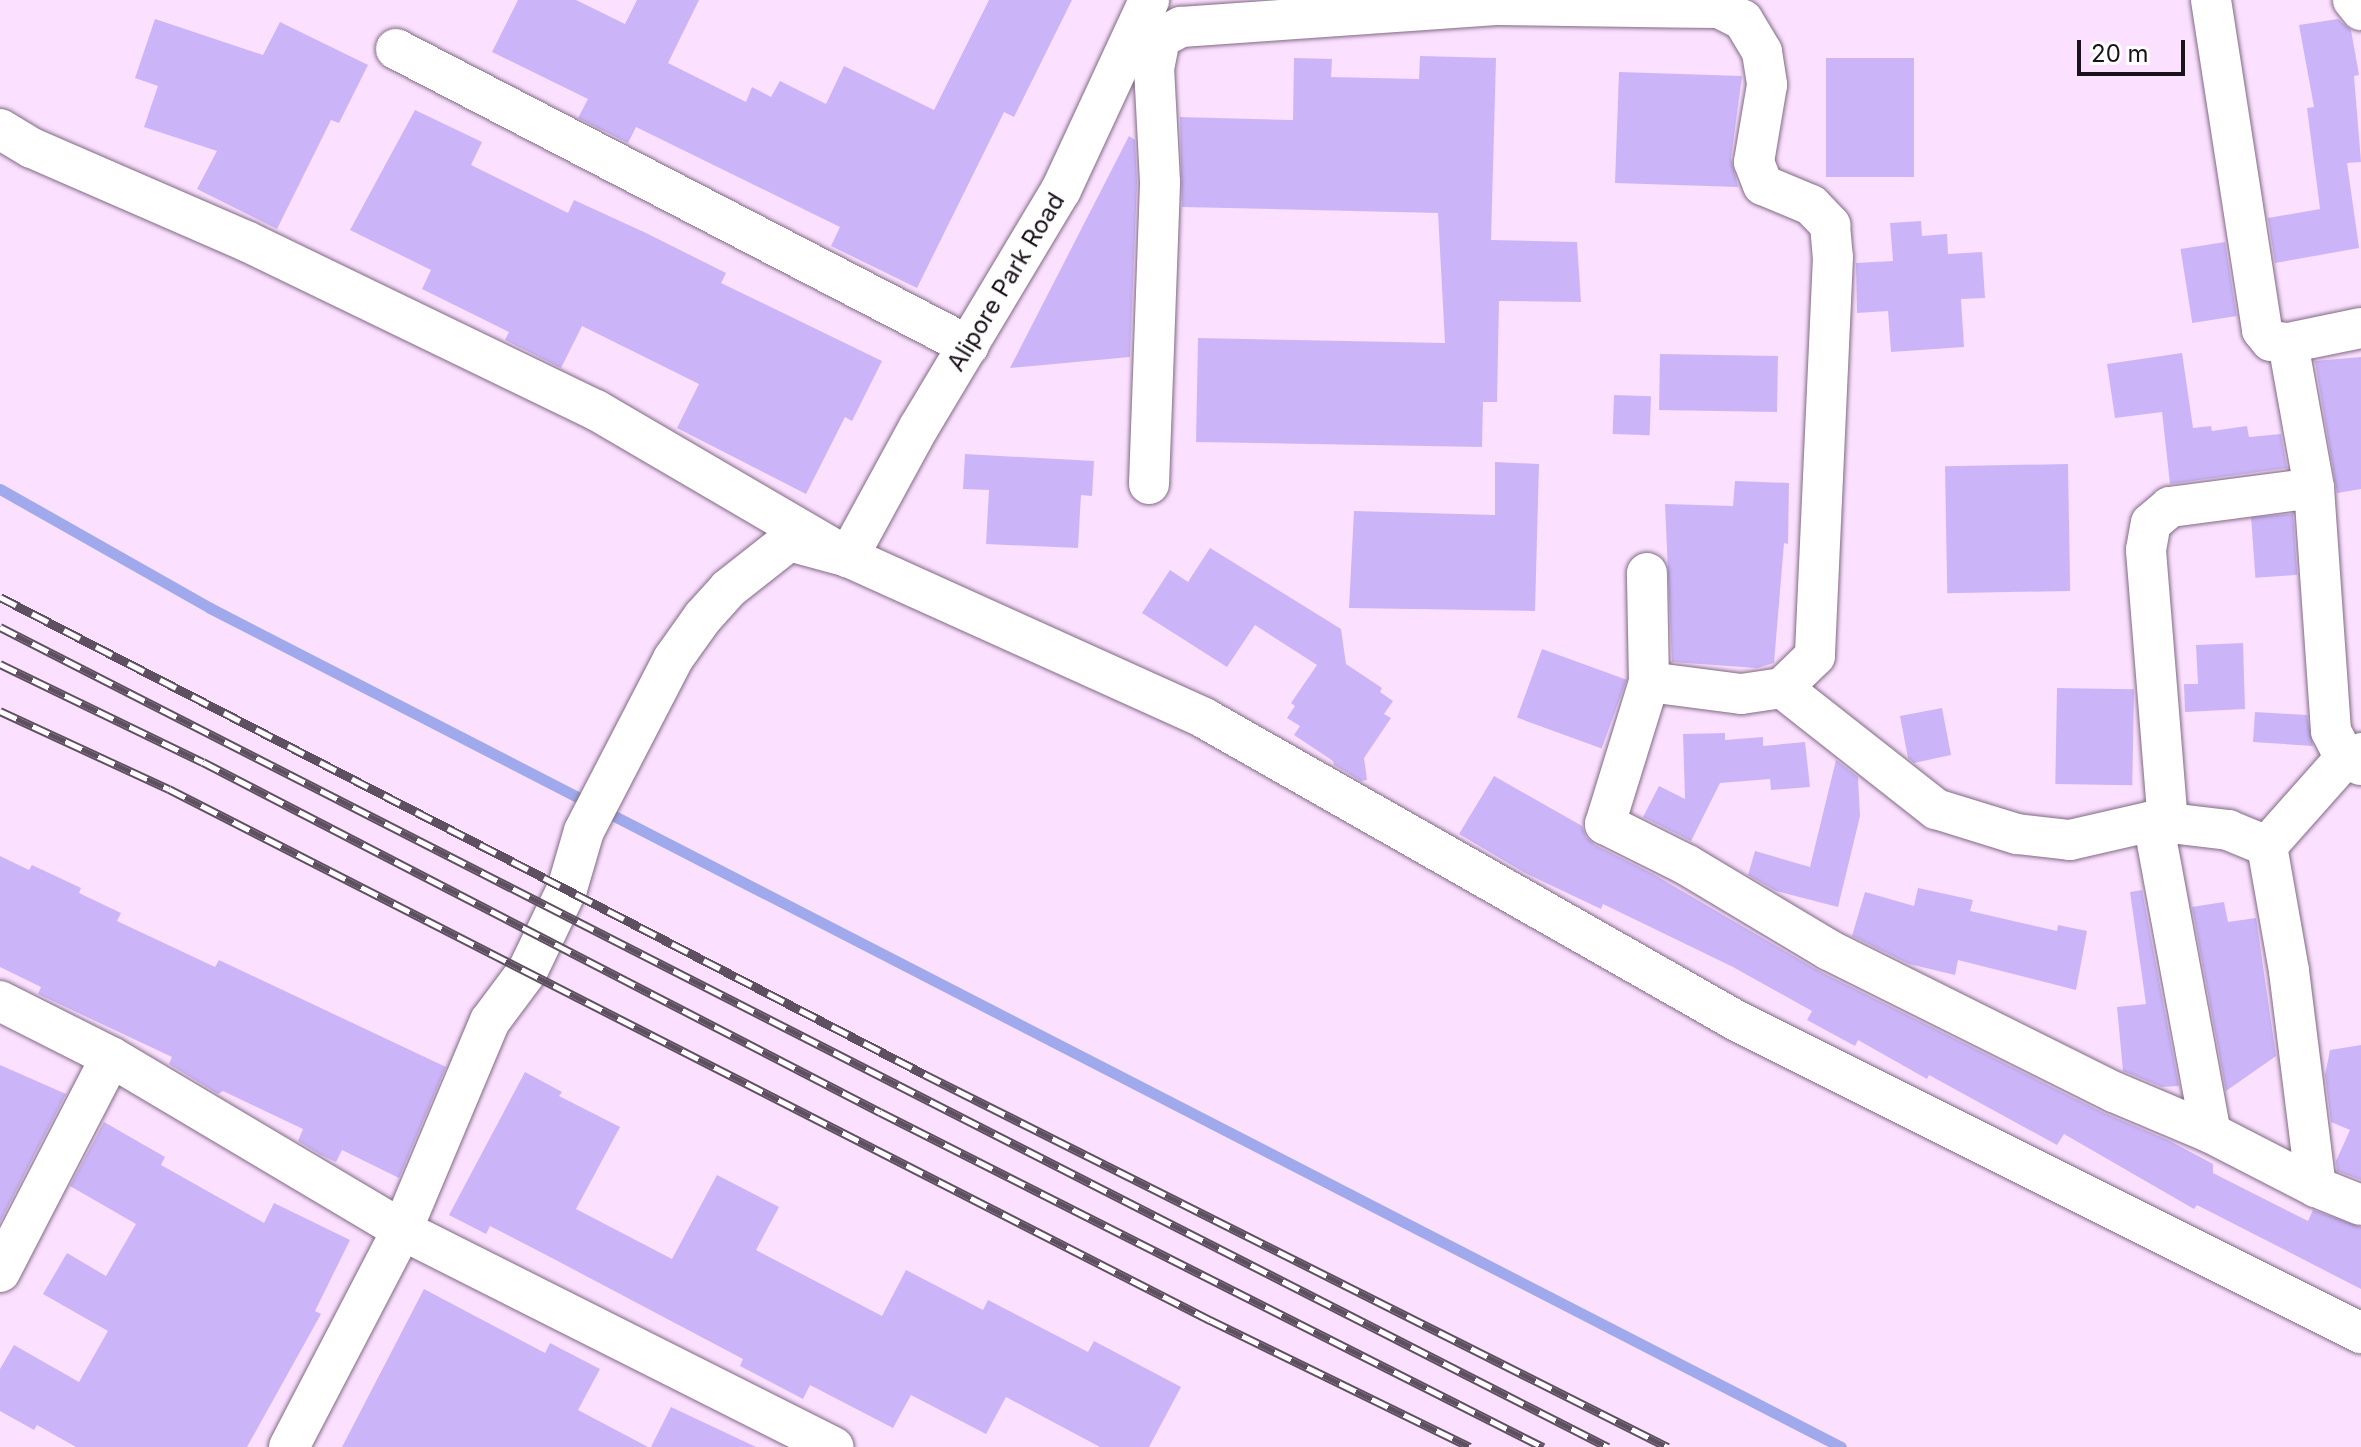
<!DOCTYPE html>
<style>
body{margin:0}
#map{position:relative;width:2361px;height:1447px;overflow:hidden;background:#fbe1ff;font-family:Inter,sans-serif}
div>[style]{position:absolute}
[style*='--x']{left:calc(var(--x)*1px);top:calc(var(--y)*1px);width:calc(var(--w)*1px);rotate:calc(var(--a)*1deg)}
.stream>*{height:11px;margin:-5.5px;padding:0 5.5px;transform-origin:5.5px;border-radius:5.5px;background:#9fa9eb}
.building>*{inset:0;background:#cbb5f8;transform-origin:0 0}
.roads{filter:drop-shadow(0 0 2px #816a84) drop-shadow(0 0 2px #816a84)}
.street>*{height:40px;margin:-20px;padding:0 20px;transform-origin:20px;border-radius:20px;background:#fff}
.rail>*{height:9px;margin-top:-4.5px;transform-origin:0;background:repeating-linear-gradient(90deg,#fff 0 18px,#5e5060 0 36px);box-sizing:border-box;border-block:2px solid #5e5060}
span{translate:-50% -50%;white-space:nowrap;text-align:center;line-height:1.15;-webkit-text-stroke:6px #fff;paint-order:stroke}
.street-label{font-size:24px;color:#1a111b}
.scale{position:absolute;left:2077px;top:40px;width:108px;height:36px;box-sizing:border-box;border:4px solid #1a111b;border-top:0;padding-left:10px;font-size:24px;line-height:28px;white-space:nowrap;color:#1a111b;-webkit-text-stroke:6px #fff;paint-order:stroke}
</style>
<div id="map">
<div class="stream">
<i style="--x:0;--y:489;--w:241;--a:29.5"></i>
<i style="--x:210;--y:608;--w:1834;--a:27.22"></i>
</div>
<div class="building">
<i style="clip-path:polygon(518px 0,576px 0,625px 24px,637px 0,699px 0,668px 63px,746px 102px,752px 87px,771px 97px,780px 81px,826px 104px,844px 66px,934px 110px,989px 0,1072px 0,1014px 117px,1004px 112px,917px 288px,831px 246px,840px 227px,636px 127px,628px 143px,578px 118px,588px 99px,492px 52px)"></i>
<i style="clip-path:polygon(155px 19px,263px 55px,280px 22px,368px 65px,339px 123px,331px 120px,277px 229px,197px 189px,217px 151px,144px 127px,158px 86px,135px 78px)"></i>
<i style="clip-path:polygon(2338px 19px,2351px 30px,2359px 75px,2354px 76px,2361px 162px,2347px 163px,2359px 248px,2275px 263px,2268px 218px,2320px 209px,2307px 108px,2314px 107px,2299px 25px)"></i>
<i style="clip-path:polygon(1420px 56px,1496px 58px,1491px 240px,1577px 242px,1581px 302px,1499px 301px,1497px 402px,1483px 402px,1482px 447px,1196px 442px,1198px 338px,1445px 343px,1438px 213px,1182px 207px,1180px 117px,1293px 120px,1294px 58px,1332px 59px,1331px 77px,1419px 79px)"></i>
<i style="left:1826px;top:58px;width:88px;height:119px"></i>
<i style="clip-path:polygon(1619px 72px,1742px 76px,1731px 158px,1738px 187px,1615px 183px)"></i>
<i style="clip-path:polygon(415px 110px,482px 142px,471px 165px,568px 213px,574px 200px,646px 233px,726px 273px,721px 283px,882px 361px,852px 421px,845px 417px,806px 494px,677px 428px,699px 384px,582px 326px,561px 368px,505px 340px,509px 332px,422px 289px,431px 270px,350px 230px)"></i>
<i style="clip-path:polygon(1129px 136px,1135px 140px,1137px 182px,1130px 357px,1010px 368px)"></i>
<i style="clip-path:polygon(1921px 221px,1922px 236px,1947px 234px,1948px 254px,1982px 252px,1985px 298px,1961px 299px,1964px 347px,1891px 352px,1888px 311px,1857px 313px,1856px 263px,1893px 261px,1890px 223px)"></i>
<i style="left:2225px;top:242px;width:75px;height:45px;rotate:81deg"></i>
<i style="clip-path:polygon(2182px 353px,2193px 428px,2211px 426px,2212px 431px,2247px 426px,2249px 437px,2281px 434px,2287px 468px,2170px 484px,2162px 412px,2115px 418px,2107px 364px)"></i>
<i style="left:1660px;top:354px;width:118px;height:56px;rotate:1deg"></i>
<i style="clip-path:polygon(2361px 357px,2361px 489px,2337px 493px,2315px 361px)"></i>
<i style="left:1614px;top:395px;width:37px;height:39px;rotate:2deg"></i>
<i style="clip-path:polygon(965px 454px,1094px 461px,1092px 496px,1081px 495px,1078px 548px,986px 544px,989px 490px,963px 489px)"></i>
<i style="clip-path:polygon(1495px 462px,1539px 464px,1535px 611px,1349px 608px,1354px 511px,1495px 515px)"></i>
<i style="left:2068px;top:464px;width:127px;height:123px;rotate:89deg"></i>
<i style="clip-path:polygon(1735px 481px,1789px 483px,1788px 544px,1784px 543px,1774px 663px,1757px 668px,1672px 662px,1665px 504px,1733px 506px)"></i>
<i style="left:2293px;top:514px;width:61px;height:42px;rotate:86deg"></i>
<i style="clip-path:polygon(1210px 548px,1341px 629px,1346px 664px,1382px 688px,1380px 692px,1393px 701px,1384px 714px,1391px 718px,1364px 758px,1367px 780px,1361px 781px,1334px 765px,1333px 761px,1294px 735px,1300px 726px,1287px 718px,1295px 706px,1291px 703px,1317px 665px,1255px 625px,1227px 667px,1142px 613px,1170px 570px,1188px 582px)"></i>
<i style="clip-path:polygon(2243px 643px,2245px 709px,2185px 712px,2184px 684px,2198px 684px,2196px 645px)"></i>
<i style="left:1542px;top:649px;width:90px;height:73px;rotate:20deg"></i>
<i style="left:2057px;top:688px;width:77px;height:96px;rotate:1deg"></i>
<i style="clip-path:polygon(1942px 708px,1951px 755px,1914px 763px,1908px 758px,1900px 716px)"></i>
<i style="clip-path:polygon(2255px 712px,2307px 715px,2313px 746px,2253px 742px)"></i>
<i style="clip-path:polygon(1725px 733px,1725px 740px,1763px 737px,1763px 746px,1805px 742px,1810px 787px,1771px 790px,1770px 779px,1720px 783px,1691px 841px,1643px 817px,1659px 786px,1685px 799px,1683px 734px)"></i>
<i style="clip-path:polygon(1836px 760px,1858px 777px,1860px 816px,1838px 907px,1776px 891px,1748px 875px,1755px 851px,1810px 867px)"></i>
<i style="clip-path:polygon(1494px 776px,1582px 826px,1586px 837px,1595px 845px,1653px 874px,1819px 971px,2104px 1113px,2168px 1140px,2213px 1164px,2213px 1173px,2308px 1221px,2313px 1210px,2361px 1227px,2361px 1289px,2197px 1205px,2194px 1209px,2064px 1134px,2057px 1145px,1929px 1075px,1927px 1079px,1858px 1040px,1855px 1046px,1807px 1020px,1812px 1011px,1733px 967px,1603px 904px,1601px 909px,1525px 873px,1459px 834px)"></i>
<i style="clip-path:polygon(0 856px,29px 870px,32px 865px,81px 888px,79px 893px,121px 913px,117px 921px,215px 967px,219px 960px,446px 1067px,399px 1178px,342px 1150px,336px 1162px,321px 1155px,298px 1141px,303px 1129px,223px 1091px,218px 1094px,169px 1064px,172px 1057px,38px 994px,41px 987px,0 967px)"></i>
<i style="clip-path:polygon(1918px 888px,1973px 900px,1970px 911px,2057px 931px,2058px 925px,2087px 931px,2076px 990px,1958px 960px,1955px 975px,1909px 964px,1852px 936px,1865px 892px,1914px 906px)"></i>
<i style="clip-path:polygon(2142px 890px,2179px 1086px,2162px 1087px,2123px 1071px,2117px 1007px,2146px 1004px,2130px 892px)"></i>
<i style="clip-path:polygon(2224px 902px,2228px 922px,2256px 918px,2276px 1056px,2226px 1091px,2192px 907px)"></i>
<i style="clip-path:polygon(2361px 1045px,2361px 1180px,2337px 1171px,2336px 1161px,2350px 1130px,2331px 1122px,2325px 1075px,2330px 1050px)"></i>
<i style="clip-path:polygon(0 1065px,66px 1094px,0 1222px)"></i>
<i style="clip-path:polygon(525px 1072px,562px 1092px,559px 1096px,620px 1127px,576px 1209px,672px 1259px,717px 1175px,779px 1207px,756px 1250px,882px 1316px,906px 1270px,983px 1310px,988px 1300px,1088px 1352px,1094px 1341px,1181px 1387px,1149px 1447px,1100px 1447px,1006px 1397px,986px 1434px,911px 1395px,893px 1428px,810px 1385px,803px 1399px,740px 1366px,743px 1359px,550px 1257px,490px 1226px,486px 1234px,449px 1215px)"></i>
<i style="clip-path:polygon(104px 1122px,165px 1157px,161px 1165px,264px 1223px,274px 1203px,350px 1240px,315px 1311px,321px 1314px,247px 1447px,76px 1447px,37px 1425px,34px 1430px,0 1411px,0 1369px,14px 1345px,79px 1382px,108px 1331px,43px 1294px,67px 1253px,106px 1276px,136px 1224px,70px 1186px)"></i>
<i style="clip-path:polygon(424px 1289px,545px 1353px,550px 1343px,600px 1369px,578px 1410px,648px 1447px,342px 1447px)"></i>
<i style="clip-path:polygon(671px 1407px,756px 1447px,651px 1447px)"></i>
</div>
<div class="roads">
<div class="street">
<i style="--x:2211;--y:0;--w:334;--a:81.2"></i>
<i style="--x:2262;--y:330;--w:14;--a:51"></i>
<i style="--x:2271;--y:341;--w:17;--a:7"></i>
<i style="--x:2288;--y:343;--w:75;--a:-11.6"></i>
<i style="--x:2353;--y:0;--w:13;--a:51"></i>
<i style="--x:396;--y:49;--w:645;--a:27.4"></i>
<i style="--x:0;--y:129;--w:37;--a:31"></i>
<i style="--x:32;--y:148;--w:236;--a:23.5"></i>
<i style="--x:248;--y:242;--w:386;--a:25.8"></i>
<i style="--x:596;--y:410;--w:292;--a:30.3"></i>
<i style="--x:848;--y:557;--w:391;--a:24.3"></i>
<i style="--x:1204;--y:718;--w:613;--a:29.62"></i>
<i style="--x:1737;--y:1021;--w:698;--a:26.57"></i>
<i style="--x:2288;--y:343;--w:147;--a:79.8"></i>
<i style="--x:2314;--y:488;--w:244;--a:86"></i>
<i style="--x:2331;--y:731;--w:30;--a:63"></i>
<i style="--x:2345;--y:758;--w:17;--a:24"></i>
<i style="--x:1149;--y:484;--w:302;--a:-87.9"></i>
<i style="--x:1160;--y:182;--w:113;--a:-93"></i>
<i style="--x:1154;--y:69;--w:32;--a:-79"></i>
<i style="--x:1160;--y:38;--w:24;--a:-28"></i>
<i style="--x:1181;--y:27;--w:319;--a:-4"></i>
<i style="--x:1499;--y:5;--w:220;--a:0.8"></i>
<i style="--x:1719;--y:8;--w:27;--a:27"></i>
<i style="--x:1743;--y:20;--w:37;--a:59"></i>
<i style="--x:1762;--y:52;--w:33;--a:81"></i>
<i style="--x:1767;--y:85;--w:78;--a:99.6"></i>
<i style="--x:1754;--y:162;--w:25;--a:69"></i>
<i style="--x:1763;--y:185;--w:52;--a:22.6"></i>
<i style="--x:1811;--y:205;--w:28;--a:46"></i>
<i style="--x:1830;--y:225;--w:32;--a:85"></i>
<i style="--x:1833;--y:257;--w:399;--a:92.6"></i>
<i style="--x:1815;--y:656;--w:46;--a:135.9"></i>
<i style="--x:1782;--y:688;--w:41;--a:171.7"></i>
<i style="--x:1741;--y:694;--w:93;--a:-172.6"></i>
<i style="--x:1649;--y:682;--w:109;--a:-91.1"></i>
<i style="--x:1649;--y:682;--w:149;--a:107.2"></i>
<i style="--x:1605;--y:824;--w:92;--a:26.6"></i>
<i style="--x:1687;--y:865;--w:165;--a:30.9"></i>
<i style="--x:1829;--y:950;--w:318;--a:26.5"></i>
<i style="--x:2114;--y:1092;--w:105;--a:22.9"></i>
<i style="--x:2211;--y:1133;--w:118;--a:27.2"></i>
<i style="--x:2316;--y:1187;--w:48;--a:21.8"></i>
<i style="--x:1782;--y:688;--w:196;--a:38.2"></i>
<i style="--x:1936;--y:809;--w:85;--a:17.2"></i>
<i style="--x:2017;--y:834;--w:53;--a:6.5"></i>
<i style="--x:2070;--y:840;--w:85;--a:-12.9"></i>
<i style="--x:2153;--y:821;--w:76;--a:6.8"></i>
<i style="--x:2228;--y:830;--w:42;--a:22.3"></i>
<i style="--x:2267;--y:846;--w:127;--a:80"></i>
<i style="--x:2289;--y:971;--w:218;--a:82.9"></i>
<i style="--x:2153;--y:821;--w:317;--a:79.5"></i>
<i style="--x:2168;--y:824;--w:275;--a:-94.6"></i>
<i style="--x:2146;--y:550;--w:27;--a:-80"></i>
<i style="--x:2151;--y:523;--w:25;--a:-40"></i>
<i style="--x:2170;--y:507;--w:145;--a:-7.5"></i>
<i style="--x:2267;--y:846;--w:118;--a:-48.4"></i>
<i style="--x:2345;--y:758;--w:17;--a:-17"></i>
<i style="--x:0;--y:1001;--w:124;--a:26.8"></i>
<i style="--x:111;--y:1057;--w:339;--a:30.7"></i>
<i style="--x:402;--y:1230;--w:483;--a:26.7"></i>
<i style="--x:0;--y:1272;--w:242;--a:-62.7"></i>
<i style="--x:289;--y:1447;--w:245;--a:-62.5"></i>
<i style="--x:402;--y:1230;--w:227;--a:-67.2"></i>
<i style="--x:490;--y:1021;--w:64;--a:-53.3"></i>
<i style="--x:528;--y:970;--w:90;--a:-64.3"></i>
<i style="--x:567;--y:889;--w:60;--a:-73.7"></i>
<i style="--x:584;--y:831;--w:194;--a:-62.6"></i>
<i style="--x:673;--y:659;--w:52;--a:-54.5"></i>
<i style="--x:703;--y:617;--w:38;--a:-48"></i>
<i style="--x:728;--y:589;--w:78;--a:-38.2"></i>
<i style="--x:789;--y:541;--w:61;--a:15.2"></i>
<i style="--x:848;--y:557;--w:148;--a:-61.4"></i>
<i style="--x:919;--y:427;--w:276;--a:-59.1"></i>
<i style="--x:1061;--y:190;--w:209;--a:-65.1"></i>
</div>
</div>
<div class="rail">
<i style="--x:0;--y:597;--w:1040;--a:27.3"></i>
<i style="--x:924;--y:1074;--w:832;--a:26.63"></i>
<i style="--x:0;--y:627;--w:1805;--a:27.02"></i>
<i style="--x:0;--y:664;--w:225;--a:25.8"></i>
<i style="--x:203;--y:762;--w:762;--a:27.34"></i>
<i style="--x:880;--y:1112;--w:743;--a:26.81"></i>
<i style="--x:0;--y:711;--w:186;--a:24.8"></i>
<i style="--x:169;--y:789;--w:1169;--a:27.03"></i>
<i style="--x:1210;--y:1320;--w:289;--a:26"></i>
</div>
<div class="street-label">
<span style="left:1006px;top:282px;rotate:-59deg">Alipore Park Road</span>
</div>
<div class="scale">20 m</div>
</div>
